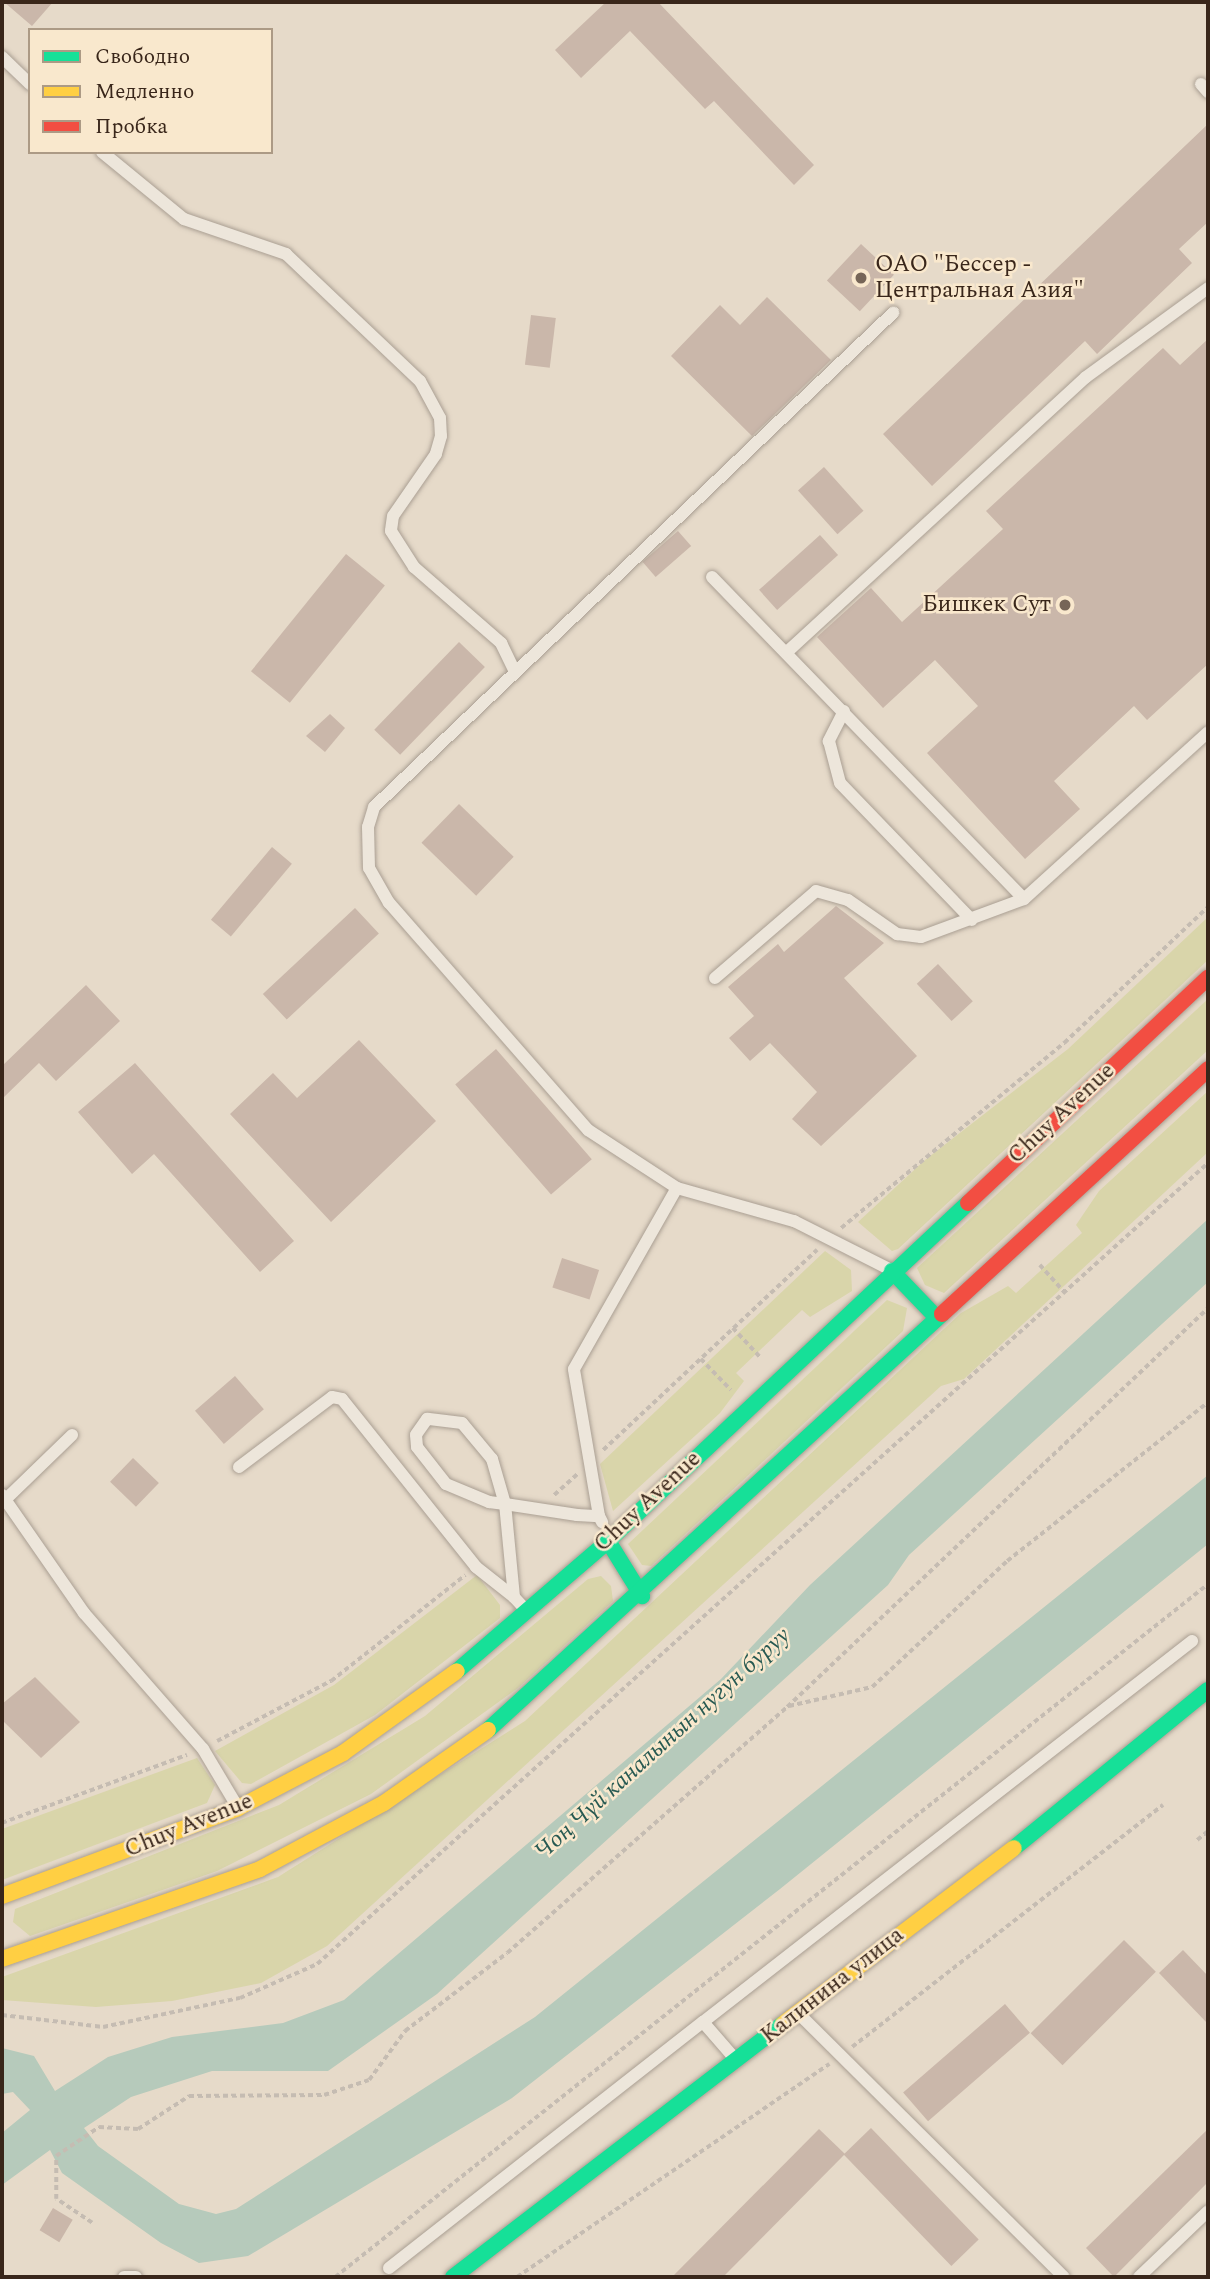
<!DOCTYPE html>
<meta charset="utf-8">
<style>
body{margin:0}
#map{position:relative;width:1210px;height:2279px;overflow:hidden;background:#e6dac9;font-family:Spectral,serif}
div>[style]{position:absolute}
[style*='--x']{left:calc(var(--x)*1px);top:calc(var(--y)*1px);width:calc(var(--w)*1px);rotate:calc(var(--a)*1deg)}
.green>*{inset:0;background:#d9d5aa}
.water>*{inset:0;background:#b6cabb}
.building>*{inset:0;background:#cab7aa;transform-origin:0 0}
.path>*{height:3.5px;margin-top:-1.75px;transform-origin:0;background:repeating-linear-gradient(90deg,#c5bcb2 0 5px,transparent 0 8.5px)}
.roads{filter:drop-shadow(0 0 2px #aa9f93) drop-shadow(0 0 2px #aa9f93)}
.lane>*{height:12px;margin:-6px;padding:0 6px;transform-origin:6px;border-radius:6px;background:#ede6db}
.fast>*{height:16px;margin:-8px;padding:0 8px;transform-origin:8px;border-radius:8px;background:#16e098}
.slow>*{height:16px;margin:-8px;padding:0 8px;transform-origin:8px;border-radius:8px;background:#ffcf43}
.jam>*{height:16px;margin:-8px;padding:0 8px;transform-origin:8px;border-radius:8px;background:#f24e42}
.dots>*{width:19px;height:19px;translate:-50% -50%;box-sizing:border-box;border:4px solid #f9e8cd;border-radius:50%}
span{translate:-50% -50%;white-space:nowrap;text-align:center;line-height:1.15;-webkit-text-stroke:5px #f9e8cd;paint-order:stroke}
.poi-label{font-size:23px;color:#39261a}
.left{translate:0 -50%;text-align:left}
.right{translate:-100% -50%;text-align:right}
.street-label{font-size:23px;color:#39261a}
.water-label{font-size:24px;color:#285a52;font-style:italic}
.frame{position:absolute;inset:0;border:4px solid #39261a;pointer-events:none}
.legend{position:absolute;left:28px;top:28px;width:245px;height:126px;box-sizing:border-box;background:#f9e8cd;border:2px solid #ac9a85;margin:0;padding:9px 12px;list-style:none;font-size:21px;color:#39261a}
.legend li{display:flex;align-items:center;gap:14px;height:35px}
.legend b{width:35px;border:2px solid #ac9a85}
</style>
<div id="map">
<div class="green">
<i style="clip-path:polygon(1208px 917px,1208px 960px,898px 1249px,892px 1251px,858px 1222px,925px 1160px,1068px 1049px)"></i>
<i style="clip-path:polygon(1208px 999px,1208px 1050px,944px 1293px,925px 1285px,917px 1268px)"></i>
<i style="clip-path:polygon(1208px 1091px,1208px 1152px,964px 1379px,941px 1386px,327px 1946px,261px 1983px,172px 2001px,96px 2007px,2px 2000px,2px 1977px,278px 1877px,525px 1721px,961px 1313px,1008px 1286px,1016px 1293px,1082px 1233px,1076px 1225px,1099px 1191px)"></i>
<i style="clip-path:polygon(825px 1251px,851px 1270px,852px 1291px,810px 1317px,802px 1310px,736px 1373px,744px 1381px,720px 1413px,613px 1511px,600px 1464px)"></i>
<i style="clip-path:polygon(887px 1300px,907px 1308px,903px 1331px,651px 1566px,642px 1565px,628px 1544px)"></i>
<i style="clip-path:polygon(477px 1575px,500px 1605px,500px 1618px,375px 1715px,251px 1784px,242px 1783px,215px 1751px,334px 1685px)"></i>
<i style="clip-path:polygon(601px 1576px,611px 1586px,613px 1601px,518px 1688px,371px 1794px,217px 1871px,30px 1936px,13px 1922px,15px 1909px,279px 1805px,425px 1716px,588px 1579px)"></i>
<i style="clip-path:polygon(197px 1758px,215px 1785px,207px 1803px,2px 1880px,2px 1829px)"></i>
</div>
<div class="water">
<i style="clip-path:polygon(1208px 1219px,1208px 1282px,909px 1555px,888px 1585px,437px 1994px,328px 2071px,212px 2071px,131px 2097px,84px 2128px,98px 2146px,179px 2204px,216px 2214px,236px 2209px,535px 2017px,1208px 1475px,1208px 1544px,780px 1889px,512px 2098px,248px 2256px,199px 2263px,161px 2243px,62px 2173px,50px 2150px,2px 2185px,2px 2133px,30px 2110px,13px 2092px,2px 2094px,2px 2048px,34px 2056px,55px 2091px,108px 2057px,172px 2037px,283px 2023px,344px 2000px,721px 1679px,810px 1585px)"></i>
</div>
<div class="building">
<i style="clip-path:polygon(4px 2px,53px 2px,32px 26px)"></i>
<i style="clip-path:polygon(606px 2px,658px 2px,814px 165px,794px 185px,714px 101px,705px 109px,630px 31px,581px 78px,555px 50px)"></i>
<i style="clip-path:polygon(1208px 124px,1208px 222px,1179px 249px,1192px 263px,1097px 354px,1085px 341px,932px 486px,883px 434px)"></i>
<i style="left:861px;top:244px;width:45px;height:50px;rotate:43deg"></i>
<i style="clip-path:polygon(767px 297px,831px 360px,752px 436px,671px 356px,720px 305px,740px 325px)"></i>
<i style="left:531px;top:315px;width:25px;height:50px;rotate:7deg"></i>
<i style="clip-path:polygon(1208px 339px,1208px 664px,1147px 720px,1134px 706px,1054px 781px,1080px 809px,1025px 859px,927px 753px,978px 706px,935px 660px,883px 708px,817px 637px,871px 588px,902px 622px,1003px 529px,986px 511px,1163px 348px,1180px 365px)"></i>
<i style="left:824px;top:467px;width:59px;height:35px;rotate:48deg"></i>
<i style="left:678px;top:531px;width:20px;height:47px;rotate:49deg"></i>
<i style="left:820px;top:535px;width:27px;height:82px;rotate:48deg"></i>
<i style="left:346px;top:554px;width:50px;height:151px;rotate:39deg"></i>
<i style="left:459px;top:642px;width:36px;height:122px;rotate:44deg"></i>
<i style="clip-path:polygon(330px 714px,345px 728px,325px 752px,306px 736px)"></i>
<i style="left:459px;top:804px;width:76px;height:54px;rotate:44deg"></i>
<i style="left:272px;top:847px;width:26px;height:95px;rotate:40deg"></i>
<i style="clip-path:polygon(836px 906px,884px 943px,844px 978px,917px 1056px,821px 1146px,792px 1119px,817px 1092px,770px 1043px,750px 1061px,729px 1038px,754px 1016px,728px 987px,778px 944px,784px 952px)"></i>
<i style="left:355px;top:908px;width:35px;height:126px;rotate:47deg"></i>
<i style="left:938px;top:964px;width:51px;height:29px;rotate:47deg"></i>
<i style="clip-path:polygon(86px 985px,120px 1021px,56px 1081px,39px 1063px,2px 1099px,2px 1066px)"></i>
<i style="clip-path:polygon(359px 1040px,436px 1121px,331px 1222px,230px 1114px,273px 1073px,297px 1098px)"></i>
<i style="left:496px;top:1049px;width:146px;height:54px;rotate:49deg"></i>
<i style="clip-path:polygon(135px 1063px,294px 1241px,260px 1272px,154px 1154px,132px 1174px,78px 1112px)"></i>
<i style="left:562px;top:1258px;width:39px;height:31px;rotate:18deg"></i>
<i style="left:235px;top:1376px;width:44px;height:53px;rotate:49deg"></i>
<i style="left:133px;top:1458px;width:36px;height:33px;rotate:44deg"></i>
<i style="clip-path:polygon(35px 1677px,80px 1722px,41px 1758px,2px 1720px,2px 1704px)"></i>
<i style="left:1124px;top:1940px;width:45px;height:132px;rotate:45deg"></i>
<i style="clip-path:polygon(1183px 1950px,1208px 1976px,1208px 2024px,1159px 1973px)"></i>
<i style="left:1005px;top:2004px;width:38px;height:135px;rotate:49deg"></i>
<i style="left:871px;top:2128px;width:155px;height:38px;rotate:46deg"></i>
<i style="clip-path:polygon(819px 2129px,845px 2154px,723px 2277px,672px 2277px)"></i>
<i style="clip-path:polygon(1208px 2129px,1208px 2182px,1114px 2277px,1086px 2248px)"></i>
<i style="left:53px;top:2208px;width:23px;height:26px;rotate:31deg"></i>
</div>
<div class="path">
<i style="--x:841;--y:1228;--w:290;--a:-39.7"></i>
<i style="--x:1064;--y:1043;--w:198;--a:-43.4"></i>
<i style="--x:1040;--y:1265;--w:38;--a:48"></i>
<i style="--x:733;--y:1328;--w:41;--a:47"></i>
<i style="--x:701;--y:1359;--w:43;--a:45.9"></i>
<i style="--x:603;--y:1450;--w:293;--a:-43.1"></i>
<i style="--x:554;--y:1495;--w:31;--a:-42"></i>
<i style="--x:789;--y:1706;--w:85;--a:-12.9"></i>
<i style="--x:872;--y:1687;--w:185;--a:-43"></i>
<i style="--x:1007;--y:1561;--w:256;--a:-38.3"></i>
<i style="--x:217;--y:1741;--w:129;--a:-27.8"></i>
<i style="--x:331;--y:1681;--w:171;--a:-38.3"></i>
<i style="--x:2;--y:1823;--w:197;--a:-20.2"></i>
<i style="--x:1197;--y:1840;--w:14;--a:-39"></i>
<i style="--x:2;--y:2015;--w:102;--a:6.8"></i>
<i style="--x:103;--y:2027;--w:140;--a:-12"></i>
<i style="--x:240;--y:1998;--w:84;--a:-23.8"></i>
<i style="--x:317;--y:1964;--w:1198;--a:-41.96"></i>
<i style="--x:852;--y:2047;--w:394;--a:-37.9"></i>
<i style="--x:92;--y:2223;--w:43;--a:-146.3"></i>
<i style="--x:56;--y:2199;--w:43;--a:-90"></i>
<i style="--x:56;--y:2156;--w:52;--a:-34"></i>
<i style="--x:99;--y:2127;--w:39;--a:3"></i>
<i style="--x:138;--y:2129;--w:61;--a:-32.9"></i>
<i style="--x:189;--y:2096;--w:135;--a:-0.4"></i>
<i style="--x:324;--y:2095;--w:47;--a:-18.4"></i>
<i style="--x:369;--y:2080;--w:61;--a:-53.7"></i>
<i style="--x:405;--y:2031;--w:128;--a:-37.4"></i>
<i style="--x:507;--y:1953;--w:373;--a:-41.3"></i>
<i style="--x:787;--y:1707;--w:580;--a:-43.46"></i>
<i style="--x:335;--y:2277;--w:1115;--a:-38.44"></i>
<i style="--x:517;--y:2277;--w:378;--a:-34.3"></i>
</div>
<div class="roads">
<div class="lane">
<i style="--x:2;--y:57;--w:39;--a:44"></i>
<i style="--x:1201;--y:84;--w:11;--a:49"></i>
<i style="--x:102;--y:152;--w:106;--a:39.3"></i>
<i style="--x:184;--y:219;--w:108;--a:18.9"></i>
<i style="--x:286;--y:254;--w:185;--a:43.5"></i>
<i style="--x:420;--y:381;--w:42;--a:61.6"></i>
<i style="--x:440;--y:418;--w:18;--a:87"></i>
<i style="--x:441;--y:436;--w:19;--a:106"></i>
<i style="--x:436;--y:454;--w:75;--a:124.7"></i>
<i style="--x:393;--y:516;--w:15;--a:98"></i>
<i style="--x:391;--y:531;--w:43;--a:57.4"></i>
<i style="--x:414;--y:567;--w:116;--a:41.1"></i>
<i style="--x:501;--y:643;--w:32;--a:64"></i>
<i style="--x:712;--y:577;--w:448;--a:45.9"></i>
<i style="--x:787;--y:652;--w:406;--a:-42.6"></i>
<i style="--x:1086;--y:377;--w:151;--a:-36.1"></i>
<i style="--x:844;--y:711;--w:34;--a:117"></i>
<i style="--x:829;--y:741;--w:43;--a:75.3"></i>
<i style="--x:840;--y:783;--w:190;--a:46.1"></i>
<i style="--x:715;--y:978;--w:133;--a:-40.7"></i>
<i style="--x:816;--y:891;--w:33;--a:16"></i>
<i style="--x:848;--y:900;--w:60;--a:34.8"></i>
<i style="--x:897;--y:934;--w:24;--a:7"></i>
<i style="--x:921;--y:937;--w:110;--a:-20.3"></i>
<i style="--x:1024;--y:899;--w:248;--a:-42.2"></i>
<i style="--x:677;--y:1188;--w:122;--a:15.8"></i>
<i style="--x:794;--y:1221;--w:109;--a:26.8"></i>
<i style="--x:239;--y:1467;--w:116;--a:-37"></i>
<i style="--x:332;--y:1397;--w:10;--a:11"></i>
<i style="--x:342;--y:1399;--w:215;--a:51.4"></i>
<i style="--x:476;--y:1567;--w:48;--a:38.3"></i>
<i style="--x:2;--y:1495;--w:144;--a:55.2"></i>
<i style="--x:84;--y:1613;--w:181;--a:48.8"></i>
<i style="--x:203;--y:1749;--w:66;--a:59.2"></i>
<i style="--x:6;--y:1499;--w:92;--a:-44.1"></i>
<i style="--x:599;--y:1516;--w:149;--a:-99.7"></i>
<i style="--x:574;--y:1369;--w:208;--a:-60.4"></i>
<i style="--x:677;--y:1188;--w:106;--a:-146.9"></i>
<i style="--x:588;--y:1130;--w:302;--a:-131.2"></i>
<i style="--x:389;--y:903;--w:40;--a:-119.7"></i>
<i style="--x:369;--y:868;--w:41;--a:-91.4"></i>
<i style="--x:368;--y:827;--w:21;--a:-73"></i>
<i style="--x:374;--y:807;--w:717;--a:-43.59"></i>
<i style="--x:526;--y:1610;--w:18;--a:-133"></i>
<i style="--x:514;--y:1597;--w:93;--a:-95.5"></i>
<i style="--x:505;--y:1504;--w:47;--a:-106.1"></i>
<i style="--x:492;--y:1459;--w:47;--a:-129.8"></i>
<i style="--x:462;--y:1423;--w:35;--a:-173"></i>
<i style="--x:427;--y:1419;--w:19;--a:125"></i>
<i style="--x:416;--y:1435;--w:12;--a:85"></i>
<i style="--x:417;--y:1447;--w:47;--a:51.9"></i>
<i style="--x:446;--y:1484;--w:47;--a:22.7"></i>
<i style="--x:489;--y:1502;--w:16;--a:7"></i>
<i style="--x:505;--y:1504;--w:73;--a:8.7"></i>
<i style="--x:577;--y:1515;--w:22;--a:3"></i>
<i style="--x:599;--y:1516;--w:7;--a:63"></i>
<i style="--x:799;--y:2014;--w:373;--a:44.8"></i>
<i style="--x:703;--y:2022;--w:620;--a:-37.92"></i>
<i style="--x:389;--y:2268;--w:399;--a:-38.1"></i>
<i style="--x:703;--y:2022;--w:50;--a:49"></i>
<i style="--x:124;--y:2277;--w:12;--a:0"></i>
<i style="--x:1139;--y:2277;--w:95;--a:-43.7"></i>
</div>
<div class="fast">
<i style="--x:892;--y:1271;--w:65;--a:46.2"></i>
<i style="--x:608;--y:1541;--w:65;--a:58.3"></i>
<i style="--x:457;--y:1671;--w:199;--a:-40.7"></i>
<i style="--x:608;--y:1541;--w:494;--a:-43.2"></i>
<i style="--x:488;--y:1730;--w:616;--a:-42.5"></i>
<i style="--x:1014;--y:1848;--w:250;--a:-39.2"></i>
<i style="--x:453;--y:2277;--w:416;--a:-37.5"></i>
</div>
<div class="slow">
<i style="--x:2;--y:1896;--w:252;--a:-20.4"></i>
<i style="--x:238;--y:1808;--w:119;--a:-27.6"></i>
<i style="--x:343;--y:1753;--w:140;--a:-35.7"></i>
<i style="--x:2;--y:1959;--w:273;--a:-19.2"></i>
<i style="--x:260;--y:1869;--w:140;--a:-28"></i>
<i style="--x:384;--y:1803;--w:127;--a:-35.1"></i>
<i style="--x:783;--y:2024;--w:290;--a:-37.3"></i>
</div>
<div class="jam">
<i style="--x:968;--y:1203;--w:329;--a:-43.2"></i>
<i style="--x:942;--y:1314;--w:362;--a:-42.6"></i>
</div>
</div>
<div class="dots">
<i style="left:861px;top:278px;background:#766557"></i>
<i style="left:1065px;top:605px;background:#766557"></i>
</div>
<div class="poi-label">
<span class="left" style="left:875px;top:278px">ОАО "Бессер -<br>Центральная Азия"</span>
<span class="right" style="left:1051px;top:605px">Бишкек Сут</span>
</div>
<div class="street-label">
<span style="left:1062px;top:1114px;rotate:-43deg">Chuy Avenue</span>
<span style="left:648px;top:1502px;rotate:-43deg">Chuy Avenue</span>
<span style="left:189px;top:1826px;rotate:-22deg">Chuy Avenue</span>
<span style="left:833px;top:1986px;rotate:-38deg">Калинина улица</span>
</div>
<div class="water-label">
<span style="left:663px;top:1744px;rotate:-42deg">Чоң Чүй каналынын нугун буруу</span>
</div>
<div class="frame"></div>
<ul class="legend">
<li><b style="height:9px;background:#16e098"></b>Свободно</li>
<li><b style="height:9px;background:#ffcf43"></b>Медленно</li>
<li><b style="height:9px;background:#f24e42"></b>Пробка</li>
</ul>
</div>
